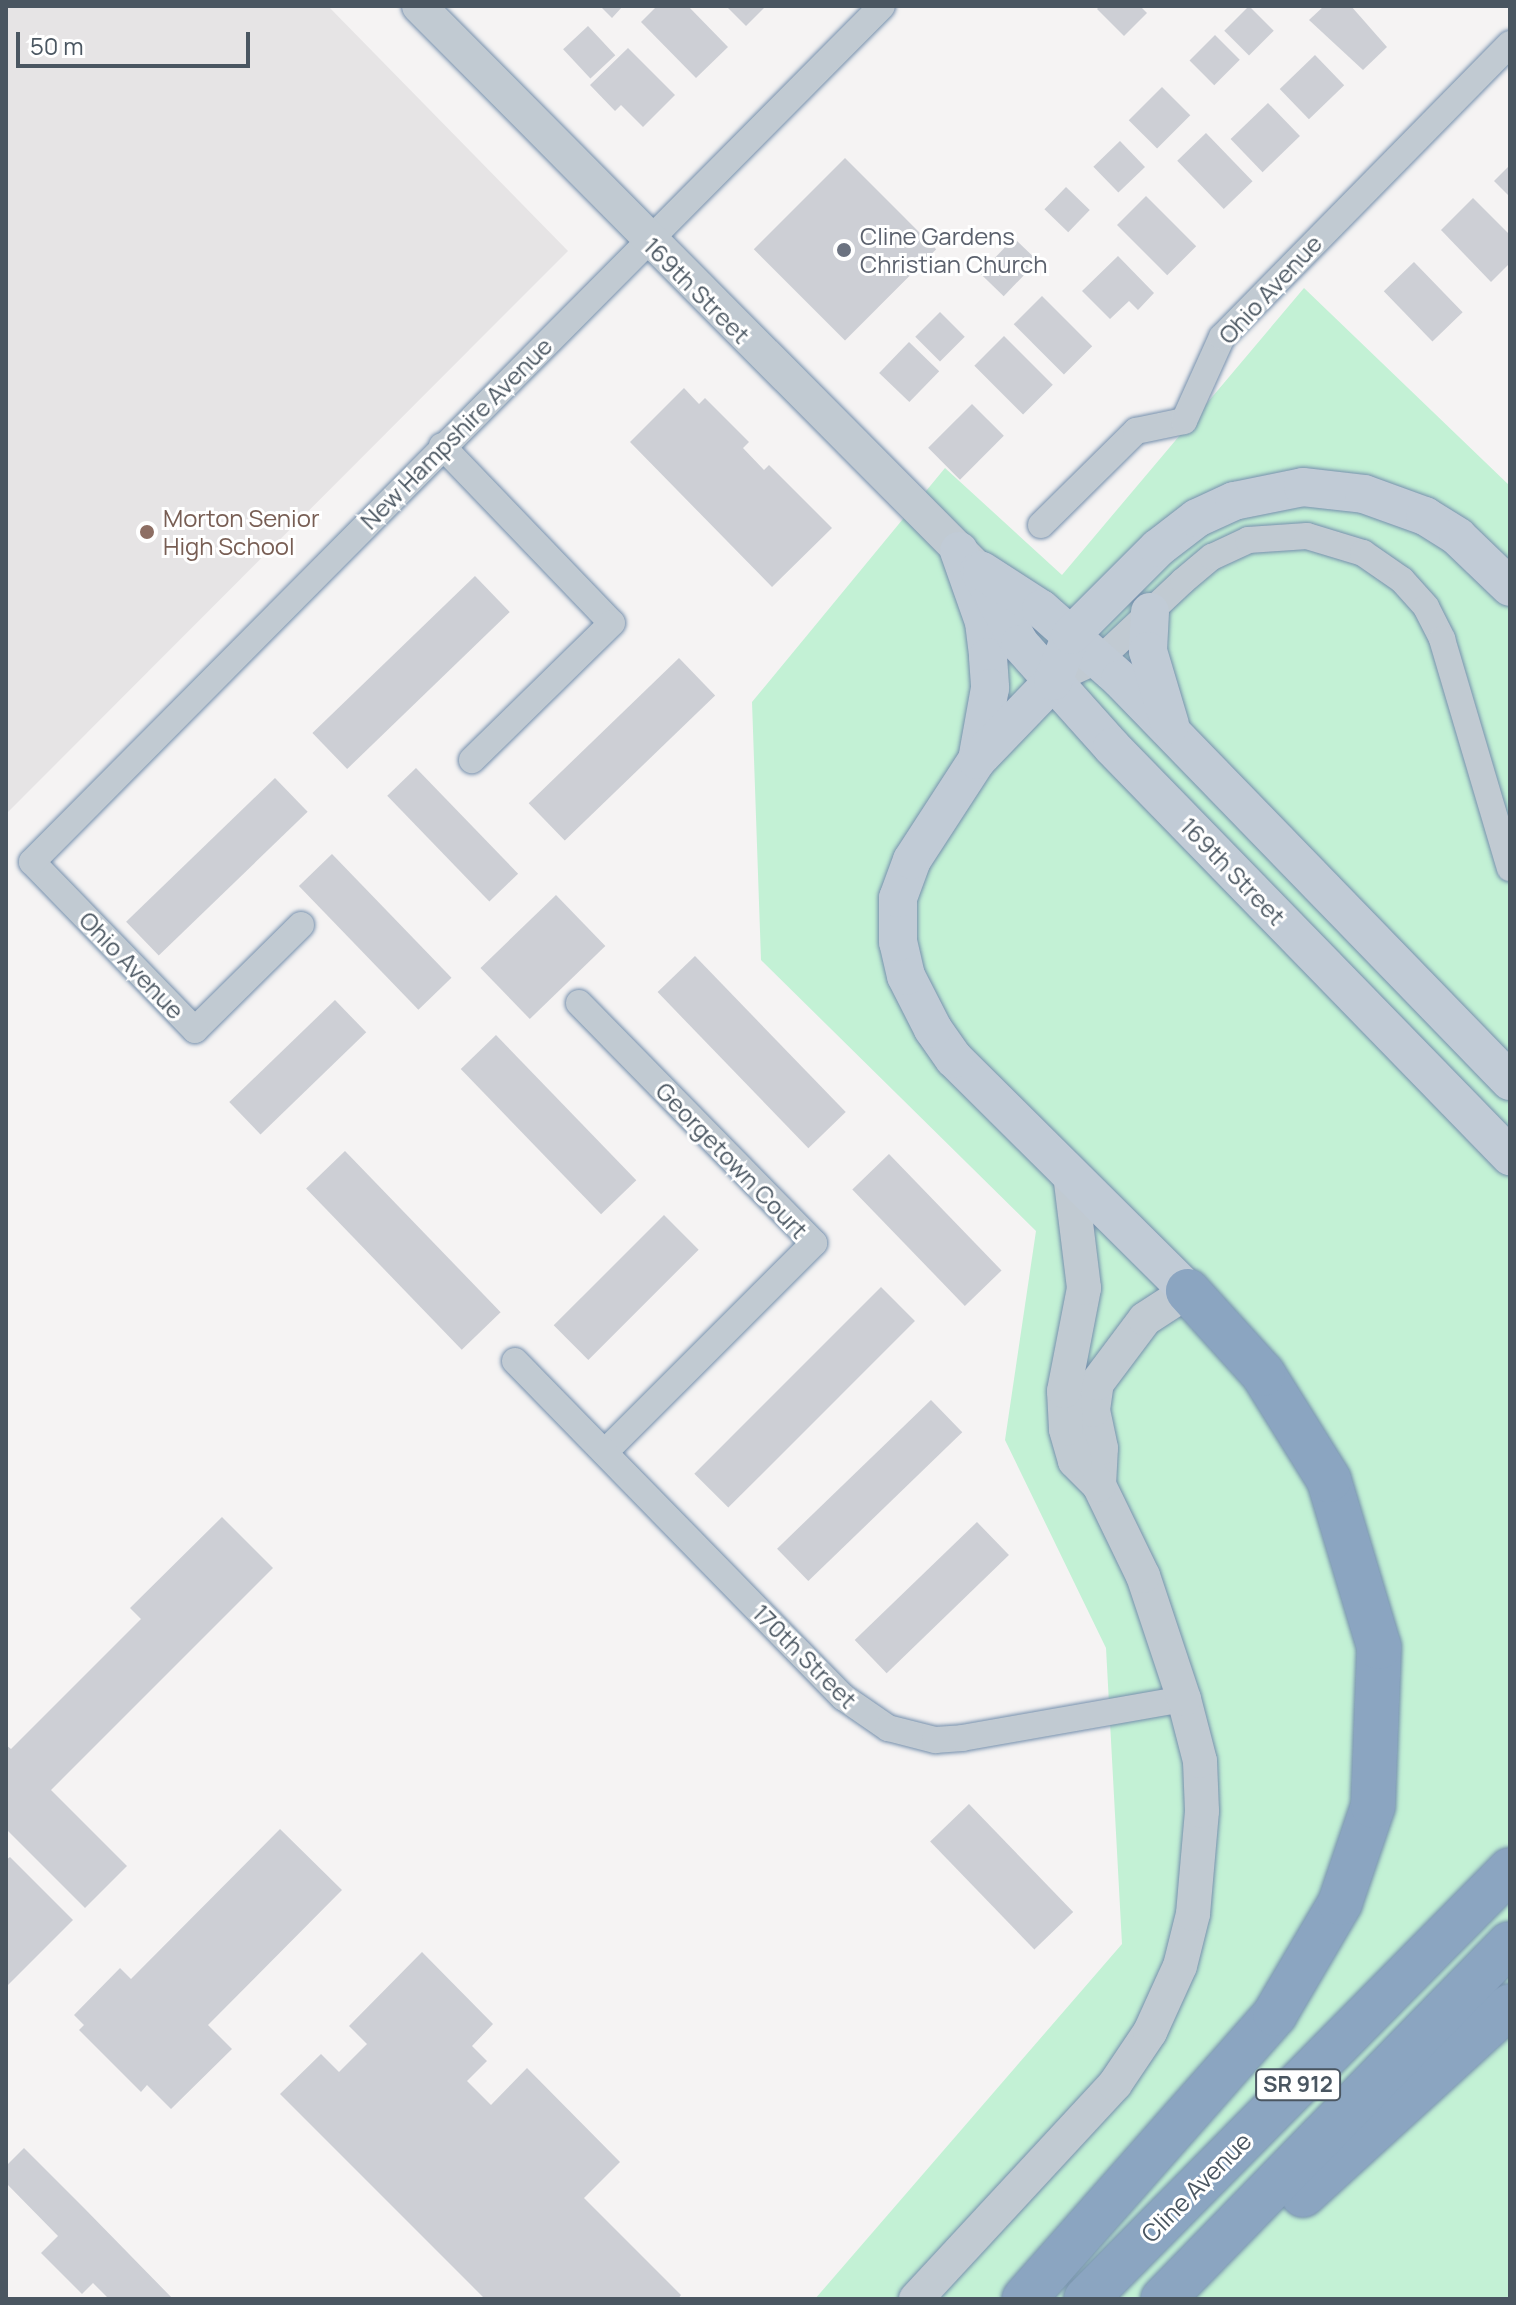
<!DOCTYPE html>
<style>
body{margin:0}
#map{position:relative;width:1516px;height:2305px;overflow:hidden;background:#f5f3f3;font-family:Manrope,sans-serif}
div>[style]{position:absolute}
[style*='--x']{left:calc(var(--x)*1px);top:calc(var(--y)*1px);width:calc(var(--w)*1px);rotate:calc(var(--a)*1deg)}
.education>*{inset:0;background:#e6e4e5}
.green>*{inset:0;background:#c3f1d5}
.building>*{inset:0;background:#cdcfd5;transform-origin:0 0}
.roads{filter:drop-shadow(0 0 2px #7690ad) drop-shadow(0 0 2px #7690ad)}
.minor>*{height:26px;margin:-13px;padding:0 13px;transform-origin:13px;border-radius:13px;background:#c1cad2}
.tertiary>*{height:34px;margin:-17px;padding:0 17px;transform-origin:17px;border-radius:17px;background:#c1cad2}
.secondary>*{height:38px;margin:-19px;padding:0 19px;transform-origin:19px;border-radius:19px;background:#c1cbd6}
.motorway>*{height:44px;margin:-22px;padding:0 22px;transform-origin:22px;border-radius:22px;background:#8ba5c1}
.dots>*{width:22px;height:22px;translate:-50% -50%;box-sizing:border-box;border:4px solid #fff;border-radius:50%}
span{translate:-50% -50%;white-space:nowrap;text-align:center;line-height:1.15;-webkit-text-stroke:6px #fff;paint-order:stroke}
.shield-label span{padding:2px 6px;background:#fff;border:2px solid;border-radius:6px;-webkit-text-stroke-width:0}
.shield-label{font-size:22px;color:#4a5661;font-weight:700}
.worship-label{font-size:24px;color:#5b616d}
.left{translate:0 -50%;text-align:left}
.street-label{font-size:24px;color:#4a5661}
.education-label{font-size:24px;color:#785e54}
.frame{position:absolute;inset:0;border:8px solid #4a5661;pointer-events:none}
.scale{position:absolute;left:16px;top:32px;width:234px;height:36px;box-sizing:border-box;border:4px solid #4a5661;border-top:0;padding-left:10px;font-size:24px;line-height:28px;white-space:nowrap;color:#4a5661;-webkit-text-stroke:6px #fff;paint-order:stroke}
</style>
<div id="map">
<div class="education">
<i style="clip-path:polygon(6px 6px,328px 6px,568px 251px,6px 814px)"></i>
</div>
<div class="green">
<i style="clip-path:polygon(1304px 288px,1510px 486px,1510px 2299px,815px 2299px,1122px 1944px,1106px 1648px,1005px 1440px,1036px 1231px,761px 960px,752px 702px,945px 468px,1062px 575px)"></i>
</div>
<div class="building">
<i style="clip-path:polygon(600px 6px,623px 6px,612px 18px)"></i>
<i style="clip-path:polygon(657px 6px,688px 6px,728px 47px,696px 78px,641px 22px)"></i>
<i style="clip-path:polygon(726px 6px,766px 6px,746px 26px)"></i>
<i style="clip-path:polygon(1100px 6px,1140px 6px,1147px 13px,1124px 36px,1097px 9px)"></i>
<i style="left:1249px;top:6px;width:35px;height:35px;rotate:45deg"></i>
<i style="clip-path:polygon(1324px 6px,1351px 6px,1387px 47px,1363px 70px,1309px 20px)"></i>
<i style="left:588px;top:26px;width:40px;height:34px;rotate:47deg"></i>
<i style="left:1215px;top:35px;width:35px;height:36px;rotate:45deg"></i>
<i style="clip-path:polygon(628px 48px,675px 95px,643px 127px,621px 105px,615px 111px,590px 85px)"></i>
<i style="left:1315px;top:55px;width:42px;height:49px;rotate:46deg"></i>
<i style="left:1162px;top:87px;width:40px;height:47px;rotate:45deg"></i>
<i style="left:1268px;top:103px;width:46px;height:52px;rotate:46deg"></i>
<i style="left:1206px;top:133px;width:67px;height:40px;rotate:46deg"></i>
<i style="left:1120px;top:141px;width:36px;height:37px;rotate:46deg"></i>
<i style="left:845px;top:158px;width:129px;height:129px;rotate:45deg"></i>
<i style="clip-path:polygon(1510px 165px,1510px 197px,1494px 181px)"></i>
<i style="left:1066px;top:187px;width:33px;height:31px;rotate:44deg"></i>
<i style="left:1146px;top:196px;width:71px;height:41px;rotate:45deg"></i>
<i style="clip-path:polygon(1473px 198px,1510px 235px,1510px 263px,1491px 282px,1441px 230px)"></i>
<i style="left:1014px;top:238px;width:33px;height:49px;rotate:44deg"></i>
<i style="clip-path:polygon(1118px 256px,1154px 293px,1138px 310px,1129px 301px,1110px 319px,1082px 291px)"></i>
<i style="left:1414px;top:262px;width:70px;height:42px;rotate:46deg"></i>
<i style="left:1042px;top:296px;width:71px;height:40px;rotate:45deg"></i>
<i style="left:940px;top:312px;width:35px;height:35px;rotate:45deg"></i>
<i style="left:1004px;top:336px;width:69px;height:42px;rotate:45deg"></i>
<i style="left:909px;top:342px;width:42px;height:43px;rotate:44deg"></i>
<i style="clip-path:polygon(684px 388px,699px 404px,705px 398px,749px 442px,743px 448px,764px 470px,769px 465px,832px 528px,772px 587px,630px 442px)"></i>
<i style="left:972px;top:404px;width:45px;height:62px;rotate:45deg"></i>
<i style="left:475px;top:576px;width:50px;height:226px;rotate:46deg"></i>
<i style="left:679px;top:658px;width:52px;height:209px;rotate:46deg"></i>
<i style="left:416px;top:768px;width:147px;height:40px;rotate:46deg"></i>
<i style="left:275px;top:778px;width:47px;height:207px;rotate:46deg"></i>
<i style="left:332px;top:854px;width:172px;height:46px;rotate:46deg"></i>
<i style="left:556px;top:895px;width:71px;height:105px;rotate:46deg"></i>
<i style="left:695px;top:956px;width:217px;height:52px;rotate:46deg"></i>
<i style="left:335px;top:1000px;width:45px;height:147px;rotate:46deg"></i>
<i style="left:496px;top:1035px;width:202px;height:49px;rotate:46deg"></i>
<i style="left:345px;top:1151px;width:224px;height:54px;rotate:46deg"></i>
<i style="left:889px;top:1154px;width:162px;height:51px;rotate:46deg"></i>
<i style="left:664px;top:1215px;width:49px;height:156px;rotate:45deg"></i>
<i style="left:881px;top:1287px;width:48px;height:264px;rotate:45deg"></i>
<i style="left:931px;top:1400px;width:45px;height:214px;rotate:46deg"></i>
<i style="clip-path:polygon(222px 1517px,273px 1568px,51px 1790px,127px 1866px,85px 1908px,6px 1829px,6px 1745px,11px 1749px,141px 1619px,130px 1608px)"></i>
<i style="left:977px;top:1522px;width:46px;height:170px;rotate:46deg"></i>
<i style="left:969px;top:1804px;width:150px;height:54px;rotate:46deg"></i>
<i style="clip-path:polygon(280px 1829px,342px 1890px,208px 2025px,232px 2049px,171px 2109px,147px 2085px,141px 2092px,79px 2030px,84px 2025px,74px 2015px,120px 1968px,131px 1979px)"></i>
<i style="clip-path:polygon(10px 1857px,73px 1920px,6px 1987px,6px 1860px)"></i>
<i style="clip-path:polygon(422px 1952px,493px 2024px,472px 2046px,487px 2061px,467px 2081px,491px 2105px,527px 2068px,620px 2162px,584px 2198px,681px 2295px,678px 2299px,485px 2299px,280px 2094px,321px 2054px,339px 2072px,367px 2044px,349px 2026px)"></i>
<i style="clip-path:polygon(24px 2148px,85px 2209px,173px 2299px,109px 2299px,93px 2283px,82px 2294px,41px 2253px,58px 2236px,6px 2183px,6px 2166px)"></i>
</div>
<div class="roads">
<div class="minor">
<i style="--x:442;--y:446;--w:245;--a:46.2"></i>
<i style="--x:612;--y:623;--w:196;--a:135.6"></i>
<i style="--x:1041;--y:525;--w:134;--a:-44.7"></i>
<i style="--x:1136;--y:431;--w:49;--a:-11.8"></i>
<i style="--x:1184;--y:421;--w:92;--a:-65.7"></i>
<i style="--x:1222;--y:337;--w:411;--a:-45.5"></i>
<i style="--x:1053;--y:681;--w:51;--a:-24.5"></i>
<i style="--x:1099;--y:660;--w:115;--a:-43.2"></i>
<i style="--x:1183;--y:581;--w:38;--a:-40"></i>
<i style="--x:1212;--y:557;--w:40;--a:-25"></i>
<i style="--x:1248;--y:540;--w:59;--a:-3.9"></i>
<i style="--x:1307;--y:536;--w:59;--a:16.9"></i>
<i style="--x:1363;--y:553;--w:47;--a:34.7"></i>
<i style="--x:1402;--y:580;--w:36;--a:48"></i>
<i style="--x:1426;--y:607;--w:36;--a:63"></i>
<i style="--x:1442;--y:639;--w:239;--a:73.5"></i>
<i style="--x:301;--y:925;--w:149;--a:135.3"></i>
<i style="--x:195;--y:1030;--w:234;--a:-134.1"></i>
<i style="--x:32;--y:862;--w:1206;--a:-45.2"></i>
<i style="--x:579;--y:1003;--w:336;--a:45.6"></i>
<i style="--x:814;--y:1243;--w:296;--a:135"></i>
<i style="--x:515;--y:1361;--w:470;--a:45.7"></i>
<i style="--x:843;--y:1697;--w:55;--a:34.6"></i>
<i style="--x:888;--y:1728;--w:49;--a:14.3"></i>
<i style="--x:935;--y:1740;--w:27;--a:-4"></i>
<i style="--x:962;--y:1738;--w:225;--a:-10"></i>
</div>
<div class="tertiary">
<i style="--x:419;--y:6;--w:795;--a:45.2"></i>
<i style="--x:1099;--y:1485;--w:37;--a:-87"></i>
<i style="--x:1101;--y:1448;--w:39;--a:-102"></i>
<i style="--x:1093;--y:1410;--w:27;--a:-82"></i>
<i style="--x:1097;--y:1383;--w:80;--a:-53.1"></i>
<i style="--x:1145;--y:1319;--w:51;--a:-33.1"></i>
<i style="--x:916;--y:2299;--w:293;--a:-47.2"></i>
<i style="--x:1115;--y:2084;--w:63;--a:-56.1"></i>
<i style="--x:1150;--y:2032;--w:72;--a:-65.6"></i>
<i style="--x:1180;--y:1966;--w:54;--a:-76"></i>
<i style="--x:1193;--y:1914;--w:103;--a:-85"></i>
<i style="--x:1202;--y:1811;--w:50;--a:-92.3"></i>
<i style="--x:1200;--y:1761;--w:64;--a:-104.5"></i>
<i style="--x:1184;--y:1699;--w:130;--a:-108.4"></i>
<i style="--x:1143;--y:1576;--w:101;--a:-115.8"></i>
<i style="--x:1099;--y:1485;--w:34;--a:-135"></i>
<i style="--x:1075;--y:1461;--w:33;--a:-106"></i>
<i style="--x:1066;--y:1429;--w:38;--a:-93"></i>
<i style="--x:1064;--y:1391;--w:105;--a:-79"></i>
<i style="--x:1084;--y:1288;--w:115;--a:-97"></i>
</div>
<div class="secondary">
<i style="--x:959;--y:551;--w:75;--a:70.6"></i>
<i style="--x:984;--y:622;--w:35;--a:83"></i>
<i style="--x:988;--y:657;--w:31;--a:86"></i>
<i style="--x:990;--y:688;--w:73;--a:100.2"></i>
<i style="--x:979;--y:570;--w:85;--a:61"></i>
<i style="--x:1020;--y:644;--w:138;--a:48.2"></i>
<i style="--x:1112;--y:747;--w:571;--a:45.78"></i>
<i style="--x:982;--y:571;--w:70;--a:32.8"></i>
<i style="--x:1041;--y:609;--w:106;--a:41.5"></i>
<i style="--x:1120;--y:679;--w:560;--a:45.87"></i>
<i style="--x:1150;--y:612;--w:39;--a:93"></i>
<i style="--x:1148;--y:651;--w:77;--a:73.4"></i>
<i style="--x:1188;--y:1291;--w:330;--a:-135.2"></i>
<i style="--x:954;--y:1059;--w:37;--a:-125"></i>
<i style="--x:933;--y:1029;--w:59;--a:-117"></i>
<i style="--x:906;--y:976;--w:35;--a:-103"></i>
<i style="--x:898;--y:942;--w:44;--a:-90"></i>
<i style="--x:898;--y:898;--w:40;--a:-69.8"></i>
<i style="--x:912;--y:860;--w:119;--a:-57"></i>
<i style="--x:977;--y:760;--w:110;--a:-46.1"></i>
<i style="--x:1053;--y:681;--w:49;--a:-68.6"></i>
<i style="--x:1071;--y:635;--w:123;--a:-45"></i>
<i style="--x:1158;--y:548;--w:49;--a:-37.6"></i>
<i style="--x:1197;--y:518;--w:41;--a:-24.7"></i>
<i style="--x:1234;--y:501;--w:70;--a:-11.5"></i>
<i style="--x:1303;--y:487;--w:61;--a:6.5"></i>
<i style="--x:1364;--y:494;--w:65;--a:19.8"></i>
<i style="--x:1425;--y:516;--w:39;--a:32"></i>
<i style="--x:1458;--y:537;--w:72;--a:43.9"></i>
</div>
<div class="motorway">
<i style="--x:1303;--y:2195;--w:280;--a:-42.4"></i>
<i style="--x:1024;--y:2299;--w:380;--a:-48.6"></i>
<i style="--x:1275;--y:2014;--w:129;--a:-59.6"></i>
<i style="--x:1340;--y:1903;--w:102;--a:-71.2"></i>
<i style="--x:1373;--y:1806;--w:159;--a:-87.8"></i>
<i style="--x:1379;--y:1647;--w:174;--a:-106.7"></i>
<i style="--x:1329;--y:1480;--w:125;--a:-121.9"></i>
<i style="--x:1263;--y:1374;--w:112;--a:-132.1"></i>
<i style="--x:1086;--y:2299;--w:603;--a:-45.34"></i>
<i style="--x:1163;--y:2299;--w:496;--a:-45.7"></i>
</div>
</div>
<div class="dots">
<i style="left:844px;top:250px;background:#6b7280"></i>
<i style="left:147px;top:532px;background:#8d6e63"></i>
</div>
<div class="shield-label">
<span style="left:1298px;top:2085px">SR 912</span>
</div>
<div class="worship-label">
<span class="left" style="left:860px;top:250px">Cline Gardens<br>Christian Church</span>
</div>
<div class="street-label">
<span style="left:1270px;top:289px;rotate:-47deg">Ohio Avenue</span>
<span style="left:697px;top:290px;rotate:45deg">169th Street</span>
<span style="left:456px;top:433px;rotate:-45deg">New Hampshire Avenue</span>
<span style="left:1233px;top:871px;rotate:46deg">169th Street</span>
<span style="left:132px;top:965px;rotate:46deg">Ohio Avenue</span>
<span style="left:732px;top:1160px;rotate:46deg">Georgetown Court</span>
<span style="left:805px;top:1656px;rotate:45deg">170th Street</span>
<span style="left:1196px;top:2187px;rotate:-45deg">Cline Avenue</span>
</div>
<div class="education-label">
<span class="left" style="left:163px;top:532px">Morton Senior<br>High School</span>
</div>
<div class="frame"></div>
<div class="scale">50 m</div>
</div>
